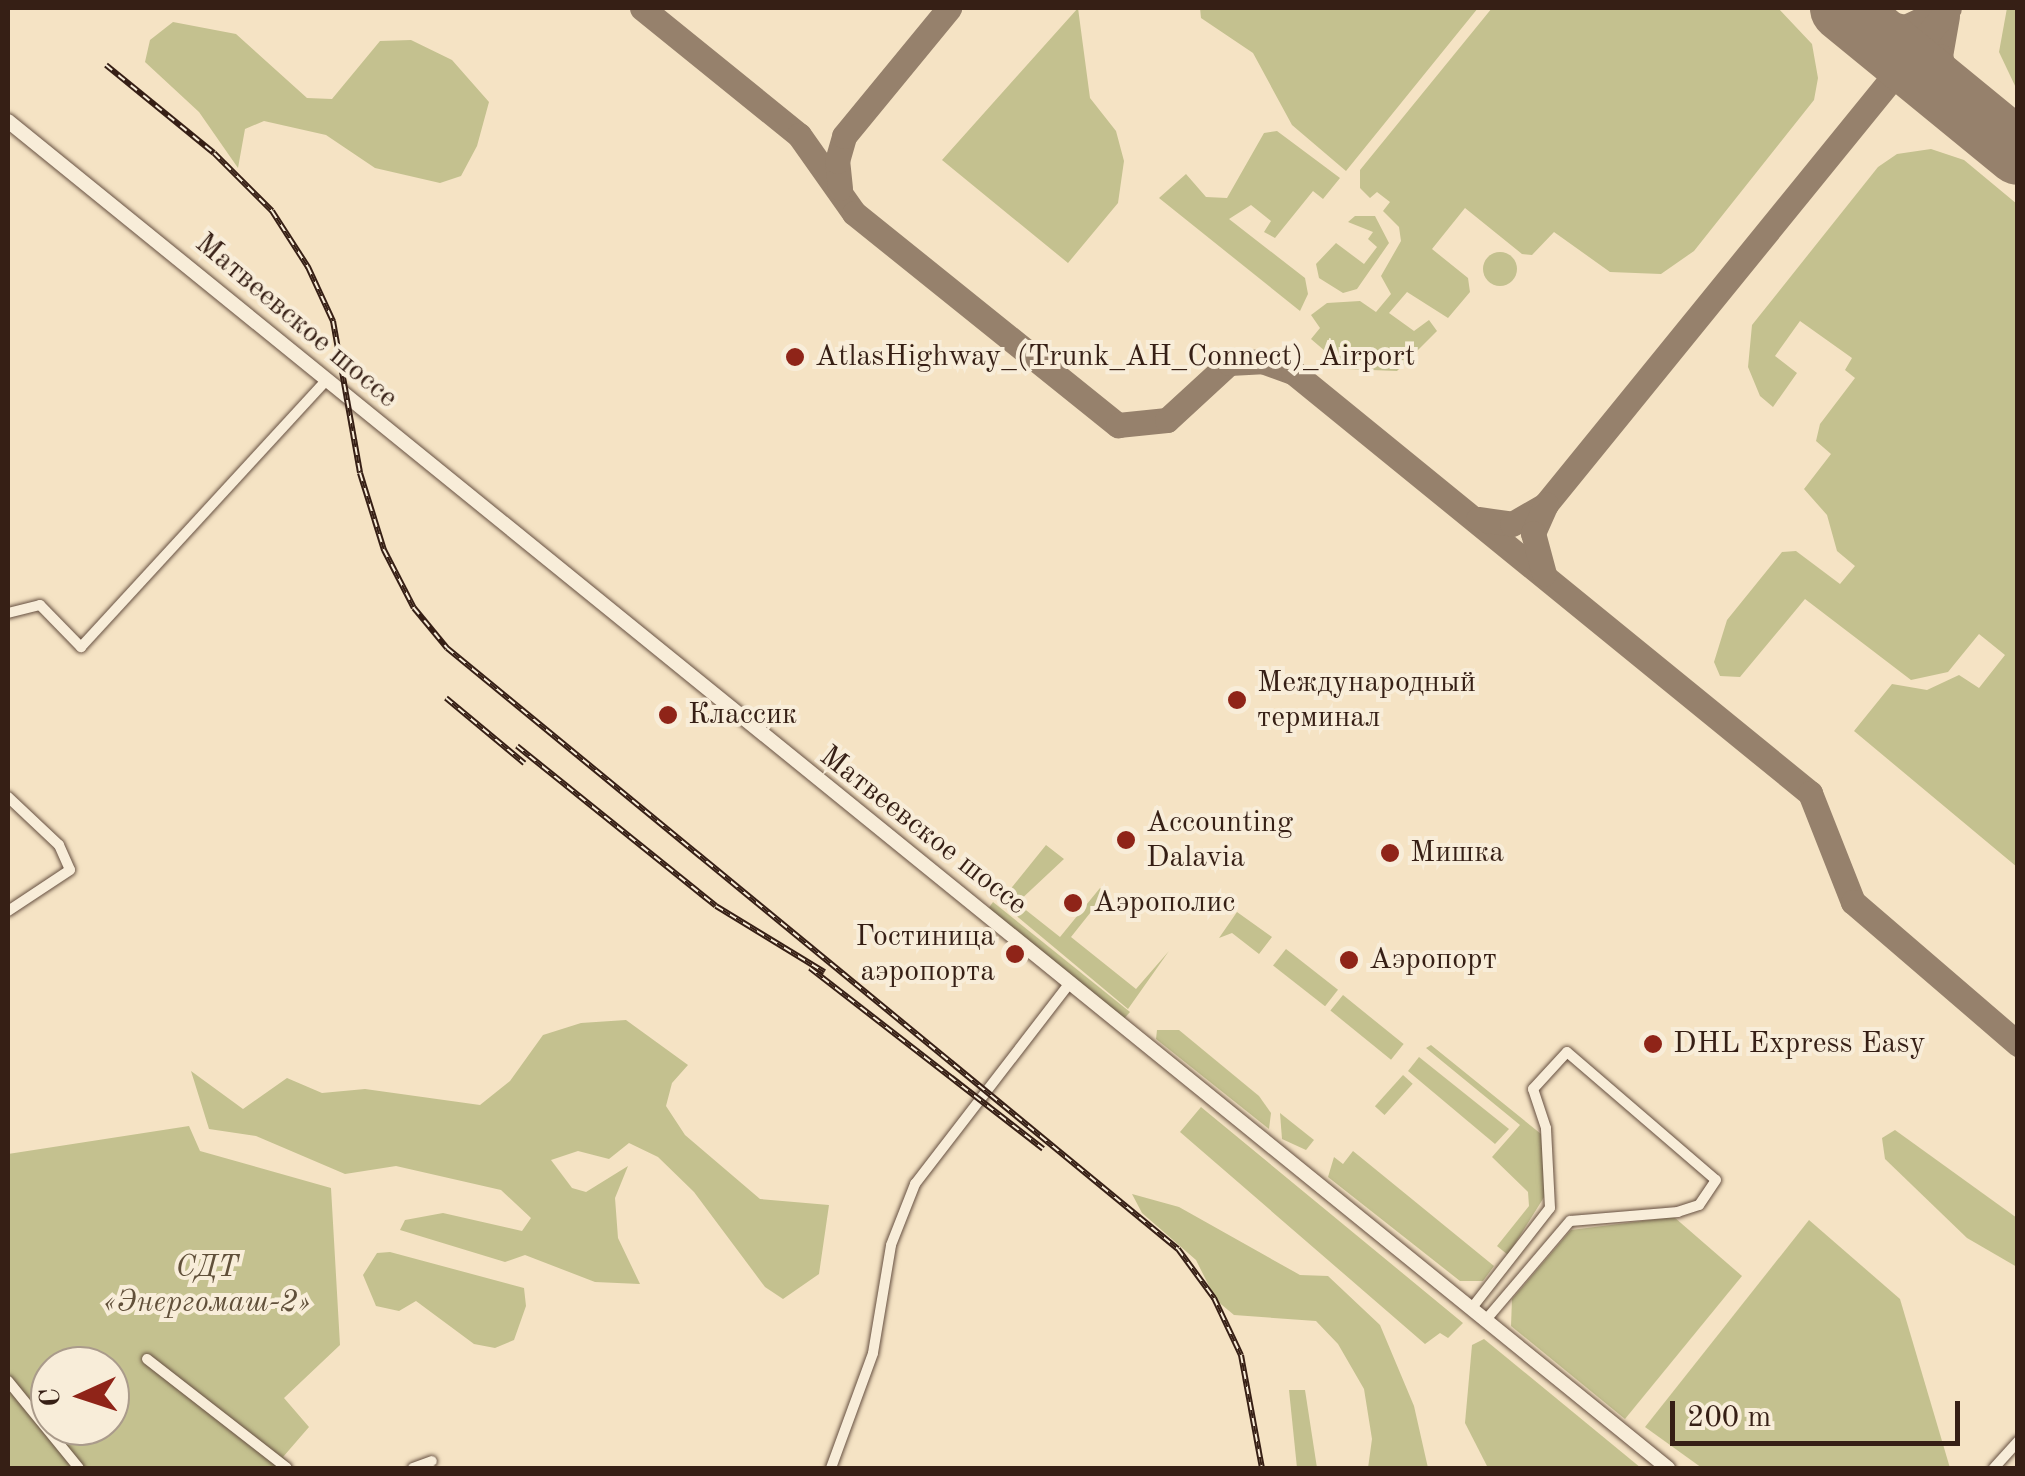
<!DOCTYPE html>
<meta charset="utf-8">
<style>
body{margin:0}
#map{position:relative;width:2025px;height:1476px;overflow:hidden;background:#f5e3c4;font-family:"Old Standard TT",serif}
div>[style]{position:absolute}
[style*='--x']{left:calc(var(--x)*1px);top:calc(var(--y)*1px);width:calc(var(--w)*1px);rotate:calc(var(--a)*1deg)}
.green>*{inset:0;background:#c4c18f;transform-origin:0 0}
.round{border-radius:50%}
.taxiway>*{height:25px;margin:-12.5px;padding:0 12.5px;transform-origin:12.5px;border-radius:12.5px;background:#96816c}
.runway>*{height:65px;margin:-32.5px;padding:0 32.5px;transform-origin:32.5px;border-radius:32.5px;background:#96816c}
.roads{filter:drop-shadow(0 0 2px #665041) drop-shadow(0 0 2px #665041)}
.street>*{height:10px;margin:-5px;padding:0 5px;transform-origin:5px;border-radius:5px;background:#f8edd9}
.secondary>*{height:14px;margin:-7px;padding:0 7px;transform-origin:7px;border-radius:7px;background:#f8edd9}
.rail>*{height:6px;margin-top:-3px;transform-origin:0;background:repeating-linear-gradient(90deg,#f8edd9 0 8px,#361f15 0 16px);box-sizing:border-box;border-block:2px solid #361f15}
.dots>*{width:28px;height:28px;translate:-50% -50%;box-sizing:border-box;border:5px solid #f8edd9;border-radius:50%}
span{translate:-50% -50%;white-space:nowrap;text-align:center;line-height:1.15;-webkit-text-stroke:8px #f8edd9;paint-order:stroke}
.street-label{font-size:30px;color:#361f15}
.poi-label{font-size:30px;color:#361f15}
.left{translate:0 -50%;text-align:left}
.right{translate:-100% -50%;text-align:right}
.park-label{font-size:30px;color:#61503a;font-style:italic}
.frame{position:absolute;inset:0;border:10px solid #361f15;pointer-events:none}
.north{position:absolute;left:30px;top:1346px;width:100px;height:100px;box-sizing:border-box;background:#f8edd9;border:2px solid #aa9b8b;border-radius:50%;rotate:267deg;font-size:28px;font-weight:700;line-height:40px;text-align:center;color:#361f15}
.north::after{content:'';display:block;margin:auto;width:35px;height:45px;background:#8f2418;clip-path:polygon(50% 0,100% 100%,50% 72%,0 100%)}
.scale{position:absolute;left:1670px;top:1401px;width:290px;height:45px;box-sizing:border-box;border:5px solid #361f15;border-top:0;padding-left:12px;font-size:30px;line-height:35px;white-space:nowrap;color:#361f15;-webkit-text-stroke:8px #f8edd9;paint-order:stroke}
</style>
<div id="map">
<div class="green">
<i style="clip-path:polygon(1078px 8px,1090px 98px,1116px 131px,1124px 161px,1118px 203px,1068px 263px,942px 160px)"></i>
<i style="clip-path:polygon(1200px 8px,1478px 8px,1346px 171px,1292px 125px,1253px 53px,1201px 18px)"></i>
<i style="clip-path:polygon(1492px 8px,1778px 8px,1812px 44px,1818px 78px,1814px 100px,1694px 251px,1661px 274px,1610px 272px,1554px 232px,1532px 255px,1522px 254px,1465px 208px,1432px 249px,1468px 278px,1470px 292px,1448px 318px,1407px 292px,1389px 313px,1414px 331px,1429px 320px,1437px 331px,1397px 371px,1346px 369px,1311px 339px,1320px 328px,1311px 315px,1327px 303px,1360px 301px,1376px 312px,1391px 294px,1381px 276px,1401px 241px,1399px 227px,1383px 211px,1390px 202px,1377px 192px,1370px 198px,1360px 188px,1360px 170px)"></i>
<i style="clip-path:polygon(2007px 8px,2017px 8px,2017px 90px,1999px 52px)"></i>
<i style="clip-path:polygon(173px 22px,236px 34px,307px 98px,332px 99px,380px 41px,411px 40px,452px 60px,489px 102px,477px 146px,461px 176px,440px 183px,375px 168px,326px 135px,264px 121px,245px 129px,238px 168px,199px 112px,145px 62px,150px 40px)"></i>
<i style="clip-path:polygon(1277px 131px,1340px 178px,1323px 199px,1313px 191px,1275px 238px,1264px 232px,1271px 221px,1251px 205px,1229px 219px,1305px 278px,1308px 294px,1300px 311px,1159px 198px,1186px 174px,1206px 197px,1227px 198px,1264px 133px)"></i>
<i style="clip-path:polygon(1931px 149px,1964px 160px,2017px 204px,2017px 867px,1854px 731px,1892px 684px,1927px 690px,1959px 675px,1979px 688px,2005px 655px,1979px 634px,1948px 672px,1911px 680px,1805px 599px,1740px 677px,1720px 676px,1714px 662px,1727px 620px,1782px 552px,1796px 551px,1840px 584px,1855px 566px,1837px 551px,1827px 515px,1804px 489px,1831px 454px,1816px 441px,1820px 424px,1855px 378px,1845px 370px,1852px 358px,1800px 321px,1775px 356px,1797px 373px,1773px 407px,1760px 396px,1748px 367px,1752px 325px,1878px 167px,1897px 154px)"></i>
<i style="clip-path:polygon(1355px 216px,1375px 216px,1389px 243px,1357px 289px,1343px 293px,1319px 278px,1316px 264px,1336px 243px,1364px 264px,1377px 247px,1368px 239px,1373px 232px,1348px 222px)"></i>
<i class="round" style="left:1483px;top:252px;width:34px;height:34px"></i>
<i style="clip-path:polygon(1046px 845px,1064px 859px,1017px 903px,1060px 937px,1100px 888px,1106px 893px,1071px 937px,1136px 989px,1169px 951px,1128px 1009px,1000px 902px)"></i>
<i style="clip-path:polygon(993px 902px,1130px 1012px,1122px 1021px,988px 909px)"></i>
<i style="clip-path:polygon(1237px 912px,1272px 937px,1259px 954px,1232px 933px,1219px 938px)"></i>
<i style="left:1286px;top:949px;width:66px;height:21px;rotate:38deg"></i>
<i style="left:1343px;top:995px;width:78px;height:20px;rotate:39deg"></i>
<i style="clip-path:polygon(626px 1020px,688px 1065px,672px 1083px,666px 1106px,685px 1135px,760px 1199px,829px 1205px,819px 1274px,783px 1299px,765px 1287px,694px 1192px,658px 1157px,629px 1143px,609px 1159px,578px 1151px,551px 1160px,572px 1188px,586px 1192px,628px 1166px,615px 1198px,618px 1238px,640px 1284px,595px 1282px,525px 1255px,505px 1262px,400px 1230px,405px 1220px,443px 1213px,522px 1231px,531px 1218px,501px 1190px,396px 1166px,345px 1174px,256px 1136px,209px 1129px,191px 1071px,243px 1109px,287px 1078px,322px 1093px,365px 1089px,480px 1105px,510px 1081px,543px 1035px,581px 1023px)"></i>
<i style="clip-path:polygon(1157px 1030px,1179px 1030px,1259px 1096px,1271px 1113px,1269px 1129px,1156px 1039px)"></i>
<i style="clip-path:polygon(1431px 1045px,1541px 1134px,1546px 1194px,1508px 1255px,1497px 1246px,1529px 1206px,1528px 1192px,1492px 1157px,1520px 1125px,1426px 1048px)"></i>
<i style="clip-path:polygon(1419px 1057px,1509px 1129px,1495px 1144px,1408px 1071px)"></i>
<i style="left:1403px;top:1075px;width:13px;height:42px;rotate:42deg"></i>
<i style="clip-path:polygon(1201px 1107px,1463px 1323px,1448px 1338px,1440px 1333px,1425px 1344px,1180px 1132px)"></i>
<i style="clip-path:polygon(1280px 1113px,1314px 1140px,1306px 1150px,1282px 1139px)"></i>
<i style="clip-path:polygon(evenodd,189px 1126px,200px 1151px,331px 1188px,340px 1345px,284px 1398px,309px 1427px,283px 1457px,294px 1468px,8px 1468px,8px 1154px,189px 1126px,50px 1366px,110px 1366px,110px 1426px,50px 1426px,50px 1366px)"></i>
<i style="clip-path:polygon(1895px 1130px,2017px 1218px,2017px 1267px,1967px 1238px,1885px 1159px,1882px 1138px)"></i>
<i style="clip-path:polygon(1353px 1151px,1494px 1266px,1483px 1281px,1460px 1281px,1328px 1177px,1334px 1157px,1343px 1164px)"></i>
<i style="clip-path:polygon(1132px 1194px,1179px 1207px,1300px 1275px,1328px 1276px,1380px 1325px,1414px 1406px,1428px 1468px,1368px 1468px,1372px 1439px,1364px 1389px,1338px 1344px,1316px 1321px,1234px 1315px,1216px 1300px,1196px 1260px,1142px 1213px)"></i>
<i style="clip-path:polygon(1674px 1217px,1742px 1276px,1625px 1419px,1511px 1326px,1512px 1299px,1571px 1230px)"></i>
<i style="clip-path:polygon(1809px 1220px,1900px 1299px,1950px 1468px,1702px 1468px,1645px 1427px)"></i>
<i style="clip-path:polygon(390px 1252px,524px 1288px,526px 1306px,514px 1340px,495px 1348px,474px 1344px,416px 1301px,399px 1311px,376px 1306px,363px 1275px,377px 1253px)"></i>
<i style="clip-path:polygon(1484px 1339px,1641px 1468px,1488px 1468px,1465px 1423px,1472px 1345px)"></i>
<i style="clip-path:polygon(1289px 1390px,1305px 1390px,1317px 1468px,1297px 1468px)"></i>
</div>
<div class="taxiway">
<i style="--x:642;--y:8;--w:202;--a:39"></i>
<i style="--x:799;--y:135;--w:95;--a:54.8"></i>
<i style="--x:854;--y:213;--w:339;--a:38.8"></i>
<i style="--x:1118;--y:425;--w:49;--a:-5.8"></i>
<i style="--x:1167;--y:420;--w:84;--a:-42.6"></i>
<i style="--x:1229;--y:363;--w:33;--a:-3"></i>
<i style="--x:1262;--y:361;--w:33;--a:20"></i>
<i style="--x:1293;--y:372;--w:667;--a:39.16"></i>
<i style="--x:1810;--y:793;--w:117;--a:68.5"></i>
<i style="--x:1853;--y:902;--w:218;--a:40.7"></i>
<i style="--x:1851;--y:15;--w:55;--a:12.5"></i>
<i style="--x:1905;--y:27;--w:43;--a:-24.8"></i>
<i style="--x:1947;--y:16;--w:41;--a:99.9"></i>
<i style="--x:1940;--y:56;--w:46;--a:72.3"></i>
<i style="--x:840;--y:188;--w:27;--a:-96"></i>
<i style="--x:837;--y:161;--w:26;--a:-74"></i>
<i style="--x:844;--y:136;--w:166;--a:-50.6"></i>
<i style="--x:1546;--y:504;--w:639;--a:-50.91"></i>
<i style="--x:1478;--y:519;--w:34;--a:8"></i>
<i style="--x:1512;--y:524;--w:39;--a:-30"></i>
<i style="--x:1546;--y:504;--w:32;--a:114"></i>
<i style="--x:1533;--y:533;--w:42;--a:75"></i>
</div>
<div class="runway">
<i style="--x:1842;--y:8;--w:227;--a:39.3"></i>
</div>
<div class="roads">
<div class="street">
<i style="--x:8;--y:613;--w:33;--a:-14"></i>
<i style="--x:40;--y:605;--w:59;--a:45.7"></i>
<i style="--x:81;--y:647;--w:362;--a:-47.4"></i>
<i style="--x:8;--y:797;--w:70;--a:43.3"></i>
<i style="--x:59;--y:845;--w:27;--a:66"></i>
<i style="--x:70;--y:870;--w:74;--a:146.5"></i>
<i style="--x:1471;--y:1309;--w:128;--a:-52"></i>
<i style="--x:1550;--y:1208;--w:80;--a:-92.9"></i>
<i style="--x:1546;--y:1128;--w:41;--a:-108.4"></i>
<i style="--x:1533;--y:1089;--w:50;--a:-47.4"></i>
<i style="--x:1567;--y:1052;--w:196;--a:40.7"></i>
<i style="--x:1716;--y:1180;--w:30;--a:124"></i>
<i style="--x:1699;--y:1205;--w:22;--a:162"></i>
<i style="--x:1678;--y:1212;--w:108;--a:175.2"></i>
<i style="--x:1570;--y:1221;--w:131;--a:130.4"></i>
<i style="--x:147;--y:1359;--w:177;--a:37.9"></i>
<i style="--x:8;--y:1381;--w:112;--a:50.8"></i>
<i style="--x:413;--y:1468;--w:20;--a:-20"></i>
<i style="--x:831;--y:1468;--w:122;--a:-69.9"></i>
<i style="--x:873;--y:1353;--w:109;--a:-80.5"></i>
<i style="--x:891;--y:1245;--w:66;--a:-68.5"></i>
<i style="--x:915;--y:1184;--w:252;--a:-52.4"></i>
<i style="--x:1994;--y:1468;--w:36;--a:-48"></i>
</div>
<div class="secondary">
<i style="--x:8;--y:121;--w:2138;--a:39.06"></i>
</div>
</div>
<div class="rail">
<i style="--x:106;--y:65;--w:139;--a:39.2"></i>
<i style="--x:214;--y:153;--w:82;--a:45"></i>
<i style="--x:272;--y:211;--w:67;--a:57.3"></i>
<i style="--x:308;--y:267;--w:60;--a:65.2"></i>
<i style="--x:333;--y:321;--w:154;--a:79.9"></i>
<i style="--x:360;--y:473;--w:81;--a:72.7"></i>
<i style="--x:384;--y:550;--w:65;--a:62.7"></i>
<i style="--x:414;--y:608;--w:52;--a:50.5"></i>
<i style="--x:447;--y:648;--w:946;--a:39.43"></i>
<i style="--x:1178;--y:1249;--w:61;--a:53.7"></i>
<i style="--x:1214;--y:1298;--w:63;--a:64.7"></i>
<i style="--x:1241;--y:1355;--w:115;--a:79.5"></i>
<i style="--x:446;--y:698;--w:102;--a:39.8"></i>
<i style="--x:517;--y:746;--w:255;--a:38.8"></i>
<i style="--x:716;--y:906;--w:127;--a:31.4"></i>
<i style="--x:810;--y:968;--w:295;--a:37.8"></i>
</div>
<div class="dots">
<i style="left:795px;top:357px;background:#8f2418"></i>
<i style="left:1237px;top:700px;background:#8f2418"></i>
<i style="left:668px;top:715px;background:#8f2418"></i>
<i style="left:1126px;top:840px;background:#8f2418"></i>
<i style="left:1390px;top:853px;background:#8f2418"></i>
<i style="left:1073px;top:903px;background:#8f2418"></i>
<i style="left:1015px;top:954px;background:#8f2418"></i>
<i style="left:1349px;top:960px;background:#8f2418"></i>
<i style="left:1653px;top:1044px;background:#8f2418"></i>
</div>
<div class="street-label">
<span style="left:296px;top:321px;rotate:40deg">Матвеевское шоссе</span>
<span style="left:923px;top:831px;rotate:38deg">Матвеевское шоссе</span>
</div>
<div class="poi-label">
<span class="left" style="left:815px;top:357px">AtlasHighway_(Trunk_AH_Connect)_Airport</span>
<span class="left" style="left:1257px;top:700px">Международный<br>терминал</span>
<span class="left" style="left:688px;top:715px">Классик</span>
<span class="left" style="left:1146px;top:840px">Accounting<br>Dalavia</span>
<span class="left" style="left:1410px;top:853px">Мишка</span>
<span class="left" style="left:1093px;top:903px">Аэрополис</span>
<span class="right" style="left:995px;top:954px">Гостиница<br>аэропорта</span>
<span class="left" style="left:1369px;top:960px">Аэропорт</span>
<span class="left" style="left:1673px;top:1044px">DHL Express Easy</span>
</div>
<div class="park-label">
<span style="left:207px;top:1285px">СДТ<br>«Энергомаш-2»</span>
</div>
<div class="frame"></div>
<div class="north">С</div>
<div class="scale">200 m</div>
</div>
